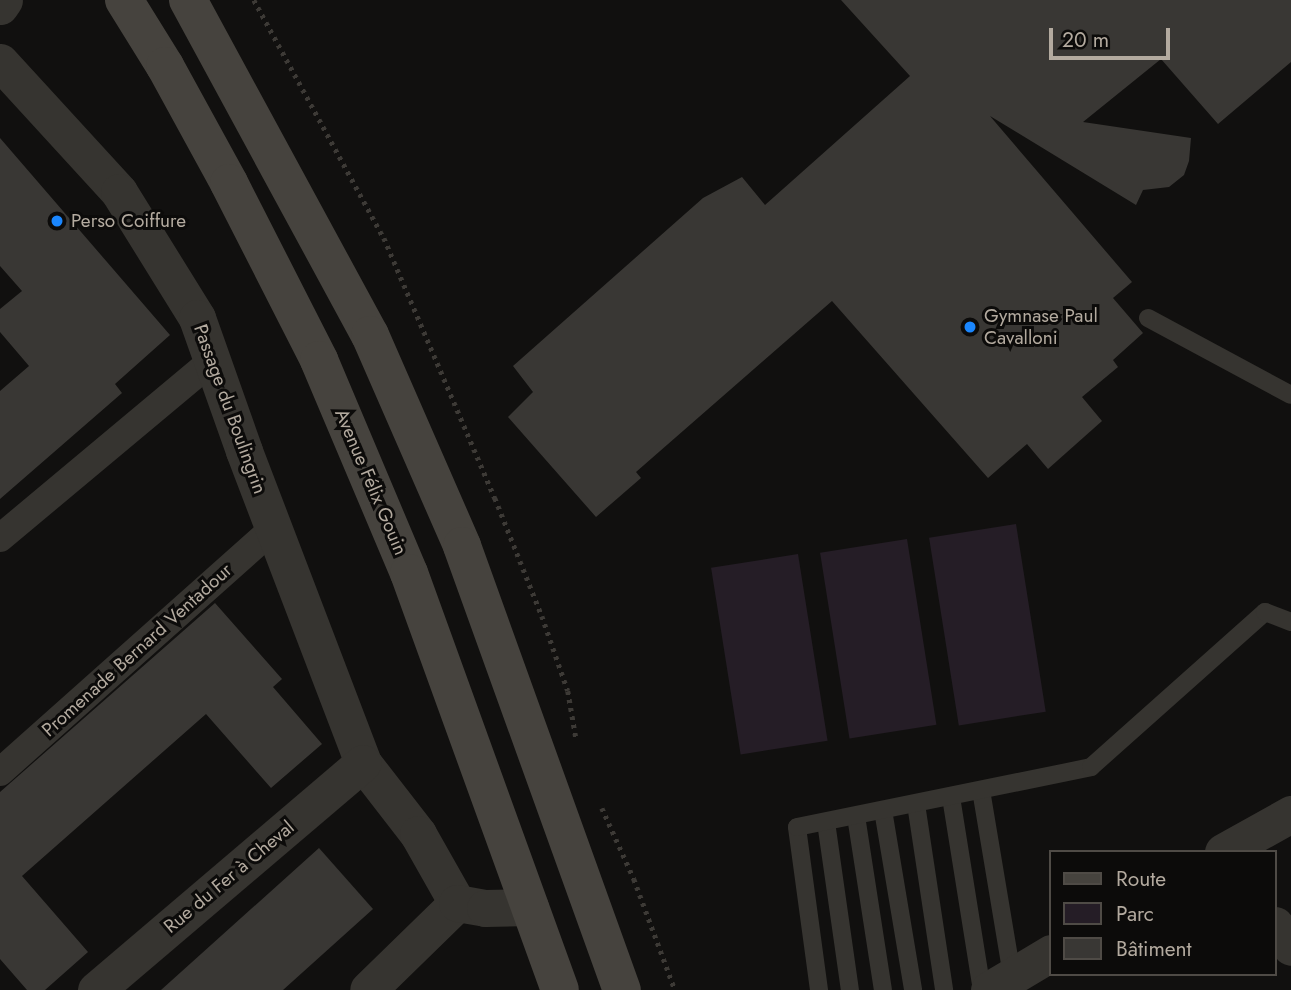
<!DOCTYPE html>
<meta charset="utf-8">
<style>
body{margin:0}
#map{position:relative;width:1291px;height:990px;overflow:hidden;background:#11100f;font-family:Jost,sans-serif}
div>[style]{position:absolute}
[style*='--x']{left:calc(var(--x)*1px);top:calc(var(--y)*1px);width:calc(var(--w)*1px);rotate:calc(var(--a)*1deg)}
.green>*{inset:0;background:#251d26;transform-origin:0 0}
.building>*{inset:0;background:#393734}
.path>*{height:4.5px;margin-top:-2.25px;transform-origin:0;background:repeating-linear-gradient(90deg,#3d3a36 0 3.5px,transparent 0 8.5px)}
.service>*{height:18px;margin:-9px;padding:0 9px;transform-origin:9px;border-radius:9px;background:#363430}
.pedestrian>*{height:28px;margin:-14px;padding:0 14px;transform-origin:14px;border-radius:14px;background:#363430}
.minor>*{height:37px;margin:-18.5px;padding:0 18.5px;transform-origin:18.5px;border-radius:18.5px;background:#363430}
.secondary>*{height:38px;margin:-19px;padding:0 19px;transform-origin:19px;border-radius:19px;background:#46433e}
.dots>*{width:19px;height:19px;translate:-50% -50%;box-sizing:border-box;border:4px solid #0c0b0a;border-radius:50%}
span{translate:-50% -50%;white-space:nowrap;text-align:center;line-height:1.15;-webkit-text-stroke:6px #0c0b0a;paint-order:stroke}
.poi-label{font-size:19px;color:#b3aa9f}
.left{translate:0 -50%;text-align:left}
.street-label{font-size:19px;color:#b3aa9f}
.legend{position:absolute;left:1049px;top:850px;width:228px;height:126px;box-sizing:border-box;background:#0c0b0a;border:2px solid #4f4b46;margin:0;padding:9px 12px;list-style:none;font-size:21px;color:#b3aa9f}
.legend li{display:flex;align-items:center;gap:14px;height:35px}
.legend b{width:35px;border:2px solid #4f4b46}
.scale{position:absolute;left:1049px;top:28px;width:121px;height:32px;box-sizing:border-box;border:4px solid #b3aa9f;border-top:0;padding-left:9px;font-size:21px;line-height:24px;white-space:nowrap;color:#b3aa9f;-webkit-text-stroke:5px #0c0b0a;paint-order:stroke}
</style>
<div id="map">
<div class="green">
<i style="left:1016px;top:524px;width:190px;height:88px;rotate:81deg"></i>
<i style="left:907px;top:539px;width:188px;height:88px;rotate:81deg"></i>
<i style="left:798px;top:554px;width:189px;height:88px;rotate:81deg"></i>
</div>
<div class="building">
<i style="clip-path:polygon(841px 0,1291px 0,1291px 62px,1218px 124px,1161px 59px,1083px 122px,1191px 138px,1189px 161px,1184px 175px,1169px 187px,1143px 190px,1136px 205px,990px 116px,1132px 282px,1113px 298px,1143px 333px,1113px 360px,1118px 367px,1082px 397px,1102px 421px,1048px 469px,1027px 444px,988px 478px,832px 301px,636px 472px,641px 478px,596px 517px,508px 417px,533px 392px,513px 366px,703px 198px,742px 177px,765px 205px,910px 76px)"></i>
<i style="clip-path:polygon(0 138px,170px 335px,115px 384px,122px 393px,0 499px,0 391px,29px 366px,0 332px,0 309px,22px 291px,0 266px)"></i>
<i style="clip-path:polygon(215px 603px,282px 679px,273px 687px,322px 744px,271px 788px,206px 714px,22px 876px,88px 952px,45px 990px,27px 990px,0 959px,0 792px)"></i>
<i style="clip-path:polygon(319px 848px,373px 909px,283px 990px,161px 990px)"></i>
</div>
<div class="path">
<i style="--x:254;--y:0;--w:271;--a:61.4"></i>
<i style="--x:384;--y:238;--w:283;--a:66.9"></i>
<i style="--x:495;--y:498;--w:127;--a:68.3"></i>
<i style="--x:542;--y:616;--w:79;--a:70.9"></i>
<i style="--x:568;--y:691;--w:48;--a:80.3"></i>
<i style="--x:602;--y:808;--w:78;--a:65.7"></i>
<i style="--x:634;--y:879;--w:118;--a:69.7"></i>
</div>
<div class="service">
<i style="--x:1148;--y:318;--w:162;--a:28.3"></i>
<i style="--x:981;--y:790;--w:189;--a:80.5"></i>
<i style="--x:951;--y:797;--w:195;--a:80.9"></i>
<i style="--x:916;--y:804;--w:188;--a:81.4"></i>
<i style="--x:883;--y:810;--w:182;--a:80.5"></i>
<i style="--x:856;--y:816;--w:176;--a:81.2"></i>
<i style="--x:826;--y:822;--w:170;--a:81.9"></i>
<i style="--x:819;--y:990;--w:164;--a:-97.7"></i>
<i style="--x:797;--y:827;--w:300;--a:-11.5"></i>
<i style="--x:1091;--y:767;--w:233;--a:-41.7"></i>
<i style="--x:1265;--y:612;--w:28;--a:21"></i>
</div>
<div class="pedestrian">
<i style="--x:0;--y:538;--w:276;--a:-39.9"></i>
<i style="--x:0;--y:772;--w:367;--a:-41.7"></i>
</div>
<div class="minor">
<i style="--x:0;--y:6;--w:7;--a:-56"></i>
<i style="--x:0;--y:62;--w:176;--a:47.5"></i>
<i style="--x:119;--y:192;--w:148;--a:58.2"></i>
<i style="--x:197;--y:318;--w:141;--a:70.5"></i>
<i style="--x:244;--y:451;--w:334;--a:69.1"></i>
<i style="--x:363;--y:763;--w:90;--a:52.2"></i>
<i style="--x:418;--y:834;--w:79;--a:60.5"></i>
<i style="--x:457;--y:903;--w:124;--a:135.7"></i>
<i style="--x:1223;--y:852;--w:78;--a:-29.2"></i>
<i style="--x:457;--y:903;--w:28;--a:10"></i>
<i style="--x:485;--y:908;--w:45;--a:-1.3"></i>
<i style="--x:1275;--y:925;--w:27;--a:54"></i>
<i style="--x:96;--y:990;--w:350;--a:-40.4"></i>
<i style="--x:989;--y:990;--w:72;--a:-30.8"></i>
</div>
<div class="secondary">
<i style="--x:124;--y:0;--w:78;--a:58.2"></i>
<i style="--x:165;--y:66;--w:133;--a:61.3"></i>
<i style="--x:229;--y:183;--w:199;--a:63"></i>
<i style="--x:319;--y:360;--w:231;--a:67.1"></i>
<i style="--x:409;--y:573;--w:443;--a:70.1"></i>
<i style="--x:188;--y:0;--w:381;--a:61.5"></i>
<i style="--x:370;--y:335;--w:230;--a:66.4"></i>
<i style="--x:462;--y:546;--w:472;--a:70.2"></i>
</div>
<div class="dots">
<i style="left:57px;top:221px;background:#1a86fe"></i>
<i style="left:970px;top:327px;background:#1a86fe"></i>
</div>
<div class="poi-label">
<span class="left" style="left:71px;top:221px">Perso Coiffure</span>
<span class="left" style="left:984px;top:327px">Gymnase Paul<br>Cavalloni</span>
</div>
<div class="street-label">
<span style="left:230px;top:409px;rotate:70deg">Passage du Boulingrin</span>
<span style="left:371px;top:482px;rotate:67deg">Avenue Félix Gouin</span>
<span style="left:137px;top:650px;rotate:-42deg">Promenade Bernard Ventadour</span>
<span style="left:229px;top:877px;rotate:-40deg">Rue du Fer à Cheval</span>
</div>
<ul class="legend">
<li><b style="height:9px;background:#46433e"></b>Route</li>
<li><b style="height:19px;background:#251d26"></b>Parc</li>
<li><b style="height:19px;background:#393734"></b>Bâtiment</li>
</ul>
<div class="scale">20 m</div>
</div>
